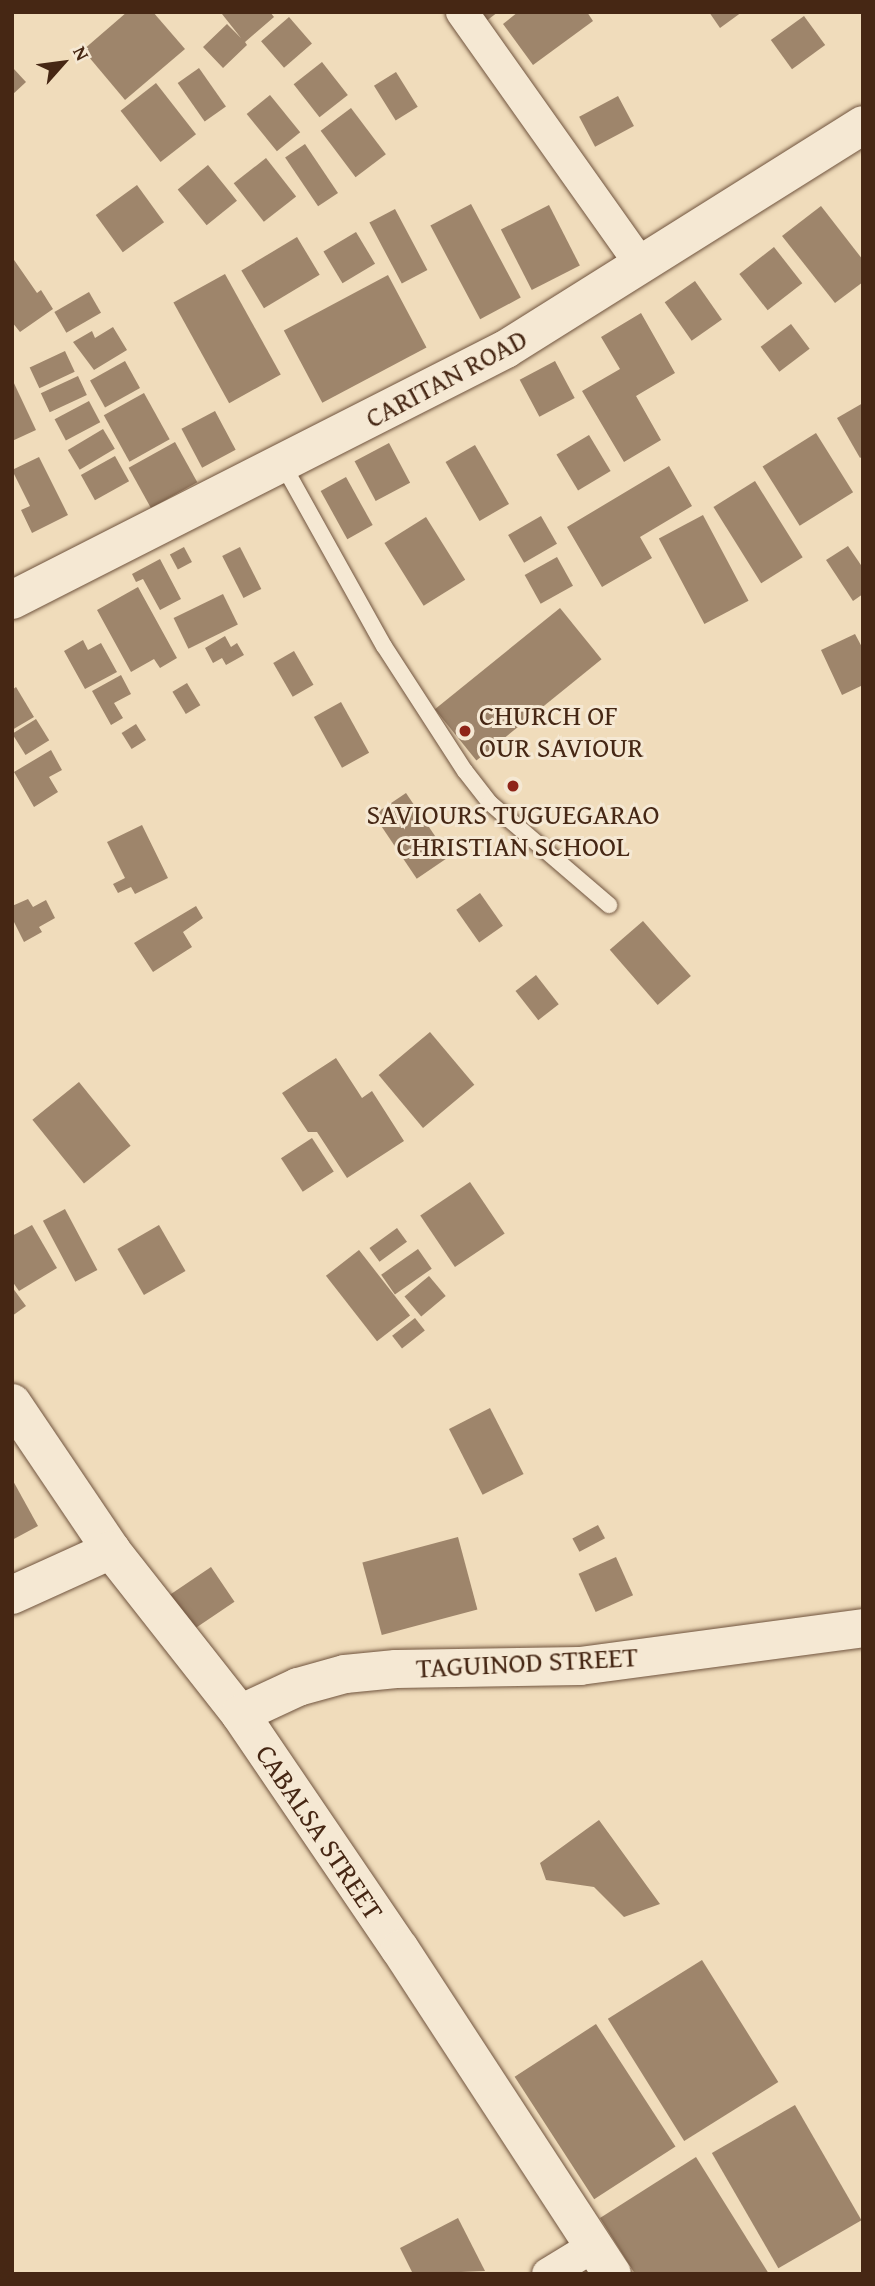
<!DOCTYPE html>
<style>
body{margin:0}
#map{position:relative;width:875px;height:2286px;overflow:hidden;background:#f0dcbb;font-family:"Gentium Book Plus",serif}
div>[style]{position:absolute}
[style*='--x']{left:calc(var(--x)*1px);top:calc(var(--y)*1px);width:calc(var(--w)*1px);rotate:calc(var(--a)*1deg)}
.building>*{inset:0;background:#9e856b;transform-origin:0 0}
.roads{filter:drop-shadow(0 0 2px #70543e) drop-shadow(0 0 2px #70543e)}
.service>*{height:16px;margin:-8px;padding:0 8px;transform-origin:8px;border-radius:8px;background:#f5e8d3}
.minor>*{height:32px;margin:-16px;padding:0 16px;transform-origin:16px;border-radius:16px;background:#f5e8d3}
.tertiary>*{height:38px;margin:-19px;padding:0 19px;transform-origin:19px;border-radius:19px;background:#f5e8d3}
.secondary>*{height:38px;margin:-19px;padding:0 19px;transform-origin:19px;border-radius:19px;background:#f5e8d3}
.dots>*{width:19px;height:19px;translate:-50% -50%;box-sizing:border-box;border:4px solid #f5e8d3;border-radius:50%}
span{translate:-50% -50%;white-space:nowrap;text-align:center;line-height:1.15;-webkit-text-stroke:6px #f5e8d3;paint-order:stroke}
.street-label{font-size:28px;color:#462714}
.poi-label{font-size:28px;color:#462714}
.left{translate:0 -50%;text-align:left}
.frame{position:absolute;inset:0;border:14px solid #462714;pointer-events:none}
.north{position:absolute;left:28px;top:28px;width:70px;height:70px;-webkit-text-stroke:5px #f5e8d3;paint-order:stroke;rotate:62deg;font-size:19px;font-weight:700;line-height:28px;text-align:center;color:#462714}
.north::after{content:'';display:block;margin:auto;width:24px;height:32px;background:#462714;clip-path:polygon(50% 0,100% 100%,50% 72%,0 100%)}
</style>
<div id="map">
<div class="building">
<i style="clip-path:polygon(127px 12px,153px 12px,185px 49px,125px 100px,83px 50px)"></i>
<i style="clip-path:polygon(224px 12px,270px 12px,274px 17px,245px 42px,247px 45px,223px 68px,203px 47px,227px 24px,241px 38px,222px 14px)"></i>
<i style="clip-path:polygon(471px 12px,498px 12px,481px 25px)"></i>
<i style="clip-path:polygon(518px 12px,587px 12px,593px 21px,533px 65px,503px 24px)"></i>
<i style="clip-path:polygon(709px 12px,742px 12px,720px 28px)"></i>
<i style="left:804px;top:16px;width:36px;height:41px;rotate:54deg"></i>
<i style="left:289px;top:17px;width:35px;height:37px;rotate:49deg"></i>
<i style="left:322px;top:62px;width:42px;height:36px;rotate:52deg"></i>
<i style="clip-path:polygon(12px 67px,26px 82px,12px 95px)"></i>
<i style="left:199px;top:68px;width:47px;height:26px;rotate:55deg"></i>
<i style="left:396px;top:72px;width:41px;height:26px;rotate:58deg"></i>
<i style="left:156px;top:83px;width:65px;height:45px;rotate:52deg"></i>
<i style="left:270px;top:95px;width:48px;height:30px;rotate:51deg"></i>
<i style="left:618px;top:96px;width:34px;height:44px;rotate:62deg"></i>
<i style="left:351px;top:108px;width:58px;height:38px;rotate:53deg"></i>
<i style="left:305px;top:144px;width:59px;height:24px;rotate:56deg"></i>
<i style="left:266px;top:158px;width:49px;height:41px;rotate:52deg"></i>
<i style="left:208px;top:165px;width:46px;height:39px;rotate:51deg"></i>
<i style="left:137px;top:185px;width:46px;height:51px;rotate:54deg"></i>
<i style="left:471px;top:204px;width:106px;height:46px;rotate:62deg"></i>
<i style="left:549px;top:205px;width:68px;height:54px;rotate:63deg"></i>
<i style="clip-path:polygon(821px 206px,863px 260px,863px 282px,835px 303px,782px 236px)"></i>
<i style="left:395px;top:209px;width:69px;height:29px;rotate:62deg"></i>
<i style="left:356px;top:232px;width:37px;height:38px;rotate:59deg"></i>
<i style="left:297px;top:237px;width:44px;height:65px;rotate:59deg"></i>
<i style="left:774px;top:247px;width:46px;height:44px;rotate:52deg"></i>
<i style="clip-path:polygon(12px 257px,37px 293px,41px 290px,53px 309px,20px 332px,12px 322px)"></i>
<i style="left:225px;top:274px;width:115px;height:59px;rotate:61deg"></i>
<i style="left:388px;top:275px;width:82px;height:118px;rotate:62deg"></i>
<i style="left:695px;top:281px;width:47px;height:37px;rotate:55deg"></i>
<i style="left:89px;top:292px;width:24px;height:40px;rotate:60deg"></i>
<i style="clip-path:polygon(641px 313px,675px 373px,636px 396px,661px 440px,624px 462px,582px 391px,620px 369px,601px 337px)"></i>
<i style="left:791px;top:324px;width:31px;height:38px;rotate:53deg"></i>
<i style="clip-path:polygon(113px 327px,127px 350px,94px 370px,73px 342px,92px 331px,95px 338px)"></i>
<i style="left:65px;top:351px;width:23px;height:39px;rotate:65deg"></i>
<i style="left:125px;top:361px;width:31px;height:40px;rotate:61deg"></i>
<i style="left:555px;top:361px;width:42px;height:40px;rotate:62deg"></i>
<i style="left:78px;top:376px;width:21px;height:41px;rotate:65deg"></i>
<i style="clip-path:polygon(12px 379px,36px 430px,12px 441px)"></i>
<i style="left:144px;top:393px;width:53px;height:46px;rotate:61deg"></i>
<i style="left:89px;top:401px;width:24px;height:39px;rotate:62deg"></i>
<i style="clip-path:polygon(863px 403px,863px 456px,860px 458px,837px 418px)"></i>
<i style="left:215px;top:411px;width:44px;height:38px;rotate:62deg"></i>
<i style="left:103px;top:429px;width:23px;height:41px;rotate:59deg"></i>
<i style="left:816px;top:433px;width:70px;height:63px;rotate:58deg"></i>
<i style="left:589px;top:435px;width:42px;height:38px;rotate:59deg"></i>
<i style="left:175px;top:442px;width:46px;height:53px;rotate:61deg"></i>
<i style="left:389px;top:443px;width:45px;height:39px;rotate:62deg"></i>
<i style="left:475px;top:445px;width:68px;height:34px;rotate:60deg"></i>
<i style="left:115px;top:456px;width:29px;height:39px;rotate:61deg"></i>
<i style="clip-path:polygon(39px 457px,68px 515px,32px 533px,21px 510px,30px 506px,12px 470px)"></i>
<i style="clip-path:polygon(669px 466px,692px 506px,640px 537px,652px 558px,602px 587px,567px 527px)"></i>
<i style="left:346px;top:477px;width:55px;height:29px;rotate:61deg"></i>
<i style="left:755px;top:481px;width:90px;height:49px;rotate:58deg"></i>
<i style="left:703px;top:515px;width:97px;height:50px;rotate:62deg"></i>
<i style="left:541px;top:516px;width:32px;height:38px;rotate:60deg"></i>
<i style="left:426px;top:517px;width:74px;height:49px;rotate:58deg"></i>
<i style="clip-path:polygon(848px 546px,863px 568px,863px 594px,853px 601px,826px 560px)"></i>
<i style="left:184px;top:547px;width:17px;height:16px;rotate:62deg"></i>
<i style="left:240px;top:547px;width:47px;height:20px;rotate:63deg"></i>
<i style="left:557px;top:557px;width:33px;height:37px;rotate:61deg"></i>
<i style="clip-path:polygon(160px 559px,181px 599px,160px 610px,143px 579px,136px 582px,132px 574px)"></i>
<i style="clip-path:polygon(138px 587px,177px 658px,160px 668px,154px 659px,131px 672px,97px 610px)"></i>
<i style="left:223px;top:594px;width:34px;height:55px;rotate:64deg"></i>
<i style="left:560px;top:608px;width:66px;height:161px;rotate:51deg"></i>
<i style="clip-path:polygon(855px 634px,863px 649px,863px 685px,842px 695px,821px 650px)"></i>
<i style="clip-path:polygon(225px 636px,231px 647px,237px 643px,244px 655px,226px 665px,222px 658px,213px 663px,205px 648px)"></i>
<i style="clip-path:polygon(83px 640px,88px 650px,101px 643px,117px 672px,85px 689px,64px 651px)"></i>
<i style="left:294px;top:651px;width:39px;height:24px;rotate:60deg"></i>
<i style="clip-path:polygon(121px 675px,131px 694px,114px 703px,123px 718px,111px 725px,92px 691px)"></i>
<i style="left:187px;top:683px;width:26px;height:17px;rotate:59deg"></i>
<i style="clip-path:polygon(16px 687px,34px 717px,12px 730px,12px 690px)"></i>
<i style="left:341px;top:702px;width:58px;height:31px;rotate:61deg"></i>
<i style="left:36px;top:719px;width:25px;height:28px;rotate:58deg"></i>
<i style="left:136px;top:724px;width:19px;height:17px;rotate:58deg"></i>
<i style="clip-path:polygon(51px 750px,62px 770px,49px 777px,58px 792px,34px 807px,14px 772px)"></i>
<i style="left:406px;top:793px;width:77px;height:39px;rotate:56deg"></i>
<i style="clip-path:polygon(142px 825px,168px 878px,135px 894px,131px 887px,118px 893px,113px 884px,125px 878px,107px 842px)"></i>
<i style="left:480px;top:893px;width:40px;height:29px;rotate:55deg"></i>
<i style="clip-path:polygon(28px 899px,33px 907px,46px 900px,55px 918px,39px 927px,42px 932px,24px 942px,12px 918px,12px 906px)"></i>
<i style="clip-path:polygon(196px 906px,203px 918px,183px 932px,192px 947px,153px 972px,134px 943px)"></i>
<i style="left:643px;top:921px;width:73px;height:44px;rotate:49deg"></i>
<i style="left:536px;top:975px;width:37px;height:26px;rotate:52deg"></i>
<i style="left:430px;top:1032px;width:69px;height:67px;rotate:50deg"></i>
<i style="clip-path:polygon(336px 1058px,362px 1098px,372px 1091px,404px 1141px,347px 1178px,317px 1132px,308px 1132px,282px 1093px)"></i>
<i style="left:79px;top:1082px;width:82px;height:60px;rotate:51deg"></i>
<i style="left:312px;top:1138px;width:40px;height:37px;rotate:57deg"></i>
<i style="left:470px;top:1182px;width:62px;height:60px;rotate:56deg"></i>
<i style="left:65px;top:1209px;width:69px;height:25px;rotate:62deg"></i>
<i style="clip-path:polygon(32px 1225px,57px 1268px,19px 1291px,12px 1281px,12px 1236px)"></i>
<i style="left:159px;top:1225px;width:53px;height:48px;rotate:60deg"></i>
<i style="left:397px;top:1228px;width:17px;height:34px;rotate:54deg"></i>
<i style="left:418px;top:1249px;width:24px;height:45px;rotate:55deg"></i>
<i style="left:359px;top:1250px;width:83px;height:42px;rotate:52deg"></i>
<i style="left:429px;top:1276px;width:26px;height:32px;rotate:50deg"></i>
<i style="clip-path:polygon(12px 1287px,26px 1306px,12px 1316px)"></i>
<i style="left:415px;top:1318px;width:16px;height:29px;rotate:52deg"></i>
<i style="left:490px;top:1408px;width:74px;height:46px;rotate:63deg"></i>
<i style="clip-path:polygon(12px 1479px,38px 1526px,12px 1540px)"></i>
<i style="left:598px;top:1525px;width:15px;height:29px;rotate:62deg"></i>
<i style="left:458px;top:1537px;width:75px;height:99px;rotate:75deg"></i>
<i style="left:616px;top:1557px;width:42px;height:41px;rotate:66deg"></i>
<i style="left:211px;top:1567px;width:42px;height:54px;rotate:56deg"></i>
<i style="clip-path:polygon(599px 1820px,660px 1904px,624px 1917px,594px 1887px,546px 1880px,540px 1863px)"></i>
<i style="left:702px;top:1960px;width:144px;height:111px;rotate:58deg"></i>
<i style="left:596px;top:2024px;width:146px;height:97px;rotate:57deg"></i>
<i style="left:795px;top:2105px;width:133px;height:96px;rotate:60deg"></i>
<i style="clip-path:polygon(696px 2157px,769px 2274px,635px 2274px,600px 2218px)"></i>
<i style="clip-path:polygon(458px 2218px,485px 2271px,413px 2274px,400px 2248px)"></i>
</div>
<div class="roads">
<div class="service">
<i style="--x:282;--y:463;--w:210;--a:60.9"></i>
<i style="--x:384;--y:646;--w:149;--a:57.1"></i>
<i style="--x:465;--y:771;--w:41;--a:52"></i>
<i style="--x:490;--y:803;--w:157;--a:40.6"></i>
</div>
<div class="minor">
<i style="--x:462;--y:12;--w:311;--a:54.7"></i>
<i style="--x:548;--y:2274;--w:54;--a:-31.3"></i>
</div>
<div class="tertiary">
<i style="--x:12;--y:1403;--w:177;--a:56"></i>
<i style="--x:111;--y:1550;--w:209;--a:51.8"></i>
<i style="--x:240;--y:1714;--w:284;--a:55.8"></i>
<i style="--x:400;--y:1949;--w:388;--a:56.9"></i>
<i style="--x:12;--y:1595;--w:109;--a:-24.4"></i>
<i style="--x:240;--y:1714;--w:64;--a:-25"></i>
<i style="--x:298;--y:1687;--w:49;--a:-15.5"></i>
<i style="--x:345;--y:1674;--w:51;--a:-5.6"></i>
<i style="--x:396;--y:1669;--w:184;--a:-0.9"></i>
<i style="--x:580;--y:1666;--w:286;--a:-7.6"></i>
</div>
<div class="secondary">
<i style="--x:12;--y:600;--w:554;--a:-26.93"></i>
<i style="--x:506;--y:349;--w:421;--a:-32.1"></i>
</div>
</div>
<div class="dots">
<i style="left:465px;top:731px;background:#8f2418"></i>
<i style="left:513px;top:786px;background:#8f2418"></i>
</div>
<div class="street-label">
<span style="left:446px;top:378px;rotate:-28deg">CARITAN ROAD</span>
<span style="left:527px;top:1662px;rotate:-3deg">TAGUINOD STREET</span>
<span style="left:320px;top:1832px;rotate:56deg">CABALSA STREET</span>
</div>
<div class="poi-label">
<span class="left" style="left:479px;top:731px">CHURCH OF<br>OUR SAVIOUR</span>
<span style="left:513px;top:830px">SAVIOURS TUGUEGARAO<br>CHRISTIAN SCHOOL</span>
</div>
<div class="frame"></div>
<div class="north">N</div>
</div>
